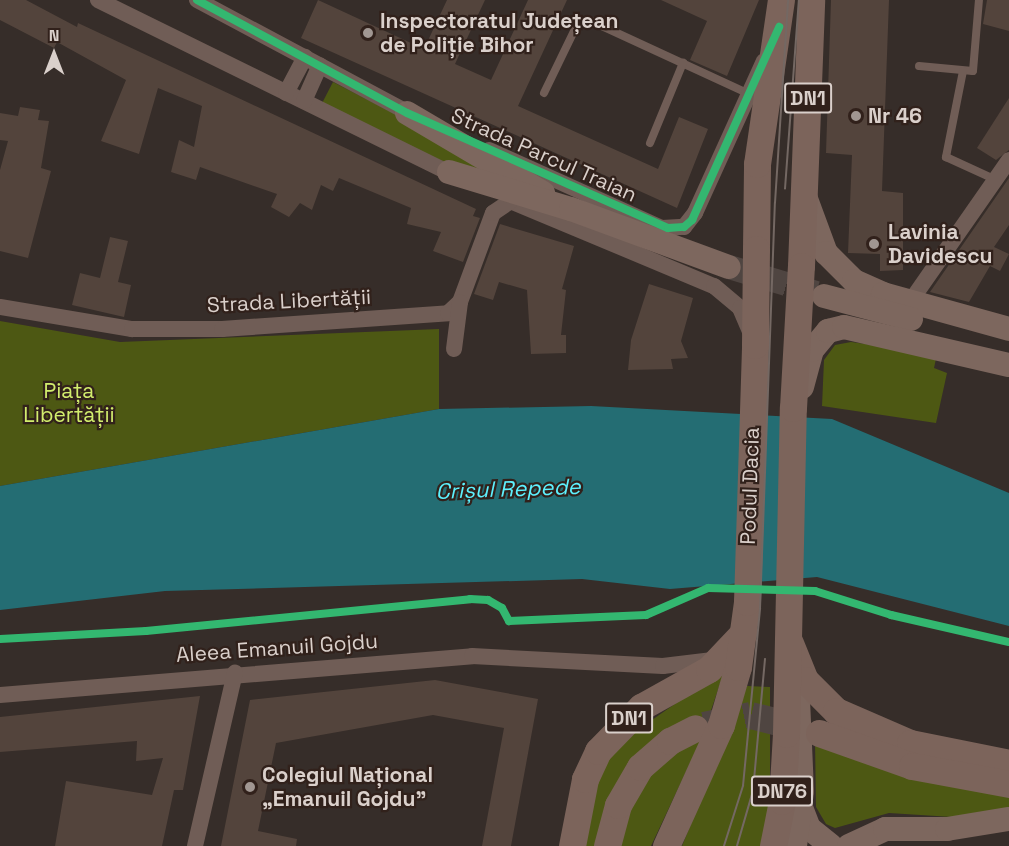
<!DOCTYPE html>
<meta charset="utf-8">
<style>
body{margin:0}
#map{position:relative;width:1009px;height:846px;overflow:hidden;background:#362d29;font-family:"Space Grotesk",sans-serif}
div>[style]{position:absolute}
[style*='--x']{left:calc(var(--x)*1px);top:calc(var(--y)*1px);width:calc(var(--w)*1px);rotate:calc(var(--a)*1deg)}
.green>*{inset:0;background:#4d5813}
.water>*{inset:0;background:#246d73}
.building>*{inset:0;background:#53443c}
.secondary-tunnel>*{height:24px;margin-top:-12px;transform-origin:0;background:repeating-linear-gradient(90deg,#4f4541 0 24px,transparent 0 36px)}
.primary-tunnel>*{height:27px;margin-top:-13.5px;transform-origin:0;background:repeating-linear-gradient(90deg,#4f4541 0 27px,transparent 0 41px)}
.lane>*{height:8px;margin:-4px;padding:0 4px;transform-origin:4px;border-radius:4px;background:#705d56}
.street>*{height:16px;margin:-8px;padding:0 8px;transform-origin:8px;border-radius:8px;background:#705d56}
.secondary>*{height:24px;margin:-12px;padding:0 12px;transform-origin:12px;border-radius:12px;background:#7d675e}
.primary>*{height:27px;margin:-13.5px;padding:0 13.5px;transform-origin:13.5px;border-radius:13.5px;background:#7c645b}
.tram>*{height:1.5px;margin:-0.75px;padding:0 0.75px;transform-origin:0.75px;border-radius:0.75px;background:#746863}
.primary-bridge>*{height:27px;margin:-13.5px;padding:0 13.5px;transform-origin:13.5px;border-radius:13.5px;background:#7c645b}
.cycleway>*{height:8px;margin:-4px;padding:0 4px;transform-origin:4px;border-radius:4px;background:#33b770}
.dots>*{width:16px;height:16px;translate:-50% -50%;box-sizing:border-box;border:3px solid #31211b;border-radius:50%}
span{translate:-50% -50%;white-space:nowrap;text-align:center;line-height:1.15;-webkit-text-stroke:4.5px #31211b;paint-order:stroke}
.shield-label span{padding:2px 4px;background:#31211b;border:2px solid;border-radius:4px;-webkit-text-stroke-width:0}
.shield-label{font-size:20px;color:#dad0cb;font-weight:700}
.poi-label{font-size:21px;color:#dad0cb;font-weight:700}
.left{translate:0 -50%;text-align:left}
.street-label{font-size:21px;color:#dad0cb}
.park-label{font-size:21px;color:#d2ed6d}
.water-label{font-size:22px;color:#5df1fe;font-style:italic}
.north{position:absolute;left:24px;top:24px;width:60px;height:60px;-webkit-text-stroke:4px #31211b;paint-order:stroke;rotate:0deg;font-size:16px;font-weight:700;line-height:24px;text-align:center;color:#dad0cb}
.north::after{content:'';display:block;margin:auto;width:21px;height:27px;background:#dad0cb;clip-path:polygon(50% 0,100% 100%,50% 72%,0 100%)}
</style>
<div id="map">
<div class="green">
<i style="clip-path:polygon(333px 82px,509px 172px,501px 189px,319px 109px)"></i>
<i style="clip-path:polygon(0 321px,120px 342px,439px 329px,439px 409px,0 486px)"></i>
<i style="clip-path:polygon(851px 342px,937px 354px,934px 368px,947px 373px,936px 423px,822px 406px,824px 360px,835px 345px)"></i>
<i style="clip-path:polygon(725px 669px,701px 740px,651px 846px,618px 846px,624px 818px,668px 730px,598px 846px,583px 846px,601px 767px,629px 736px)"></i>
<i style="clip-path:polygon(747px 686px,770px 687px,770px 804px,762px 846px,682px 846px)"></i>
<i style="clip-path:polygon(815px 740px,1009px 791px,1009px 811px,952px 817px,889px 813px,835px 828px,826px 824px,816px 807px)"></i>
</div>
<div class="water">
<i style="clip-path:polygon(591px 406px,832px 419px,1009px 493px,1009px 626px,817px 577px,670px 589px,582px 579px,165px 591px,0 610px,0 486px,439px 409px)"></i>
</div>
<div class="building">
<i style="clip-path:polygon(0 0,26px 0,77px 27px,78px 23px,476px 209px,473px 216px,480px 218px,463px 262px,433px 251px,441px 232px,407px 224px,411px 208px,339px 178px,333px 191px,321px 185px,312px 210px,300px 203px,289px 217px,271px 207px,277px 194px,200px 167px,196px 180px,171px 172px,179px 140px,194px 147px,202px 106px,158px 88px,139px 154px,101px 141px,126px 80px,57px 42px,54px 48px,0 20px)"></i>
<i style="clip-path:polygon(318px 0,424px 49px,447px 0,485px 0,455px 64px,491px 80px,528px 0,567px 0,518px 106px,658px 169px,679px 117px,708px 129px,677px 208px,301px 38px)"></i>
<i style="clip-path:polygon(661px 0,759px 0,727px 76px,690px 60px,707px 21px)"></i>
<i style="clip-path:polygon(831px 0,889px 0,882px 191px,903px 193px,903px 270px,880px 271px,880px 254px,848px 253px,852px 155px,826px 153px)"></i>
<i style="clip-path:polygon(987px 0,1009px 0,1009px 31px,983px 24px)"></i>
<i style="clip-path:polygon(1009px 98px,1009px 150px,996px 160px,977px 148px)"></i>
<i style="clip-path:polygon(20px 107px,40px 110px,38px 120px,49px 121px,41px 168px,51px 171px,28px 258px,0 251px,0 170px,8px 141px,0 140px,0 113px,18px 116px)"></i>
<i style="clip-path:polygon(1009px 178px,1009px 225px,994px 247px,1009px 254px,1000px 271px,990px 266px,969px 302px,930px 292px)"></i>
<i style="clip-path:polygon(500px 224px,574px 246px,562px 289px,566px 290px,561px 335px,566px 335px,566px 353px,531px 354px,527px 290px,499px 282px,493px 300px,474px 294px)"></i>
<i style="clip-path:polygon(110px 237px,128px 241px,118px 282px,131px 285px,124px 317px,72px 305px,80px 273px,100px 278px)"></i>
<i style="clip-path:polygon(649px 284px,693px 298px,681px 341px,688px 358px,671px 359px,673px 369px,628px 370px,631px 340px)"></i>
<i style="clip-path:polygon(435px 680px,538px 699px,511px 846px,482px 846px,504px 728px,433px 715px,276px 743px,258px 831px,297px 839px,296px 846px,221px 846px,250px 700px)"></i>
<i style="clip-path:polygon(200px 696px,183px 790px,174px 790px,162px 846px,55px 846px,66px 781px,152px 795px,163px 758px,136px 761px,137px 741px,0 752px,0 717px)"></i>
</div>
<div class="secondary-tunnel">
<i style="--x:729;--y:267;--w:91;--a:16.6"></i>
</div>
<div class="primary-tunnel">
<i style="--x:704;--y:725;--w:48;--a:-12"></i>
<i style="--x:751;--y:715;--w:57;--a:14.3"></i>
</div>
<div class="lane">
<i style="--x:919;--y:66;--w:54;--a:5.3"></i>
<i style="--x:973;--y:71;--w:71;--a:-85.2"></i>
<i style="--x:963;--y:71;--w:88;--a:101.2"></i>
<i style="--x:946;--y:157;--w:55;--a:24.7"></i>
<i style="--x:544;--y:93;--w:78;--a:-64.1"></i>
<i style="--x:578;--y:23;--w:13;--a:-9"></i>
<i style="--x:591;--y:21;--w:174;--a:24.8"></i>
<i style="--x:650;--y:143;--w:87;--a:-67.6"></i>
</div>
<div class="street">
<i style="--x:98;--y:0;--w:400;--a:26.2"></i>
<i style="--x:197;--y:0;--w:248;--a:28.1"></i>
<i style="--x:286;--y:93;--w:41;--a:-62.2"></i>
<i style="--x:304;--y:101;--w:39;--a:-66"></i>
<i style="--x:489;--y:150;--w:190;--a:24.3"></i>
<i style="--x:662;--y:228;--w:22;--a:-3"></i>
<i style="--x:684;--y:227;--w:18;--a:-52"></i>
<i style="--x:695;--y:213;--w:167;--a:-65.6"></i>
<i style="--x:508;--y:200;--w:223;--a:22.7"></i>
<i style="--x:714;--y:286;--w:34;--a:40"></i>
<i style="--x:740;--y:308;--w:26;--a:67"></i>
<i style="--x:910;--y:302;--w:173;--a:-55.1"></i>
<i style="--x:0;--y:307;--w:134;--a:9.5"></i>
<i style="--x:132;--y:329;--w:90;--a:0"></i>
<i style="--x:222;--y:329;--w:227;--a:-4"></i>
<i style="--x:448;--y:313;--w:16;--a:-43"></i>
<i style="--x:460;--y:302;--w:95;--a:-69.7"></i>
<i style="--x:493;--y:213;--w:22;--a:-34"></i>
<i style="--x:454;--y:349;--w:47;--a:-82.7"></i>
<i style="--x:0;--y:695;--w:474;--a:-4.7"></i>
<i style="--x:472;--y:656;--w:191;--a:3"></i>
<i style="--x:663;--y:666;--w:48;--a:-7.1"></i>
<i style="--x:195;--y:846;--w:178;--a:-77"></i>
</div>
<div class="secondary">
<i style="--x:407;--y:113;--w:158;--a:30.5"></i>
<i style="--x:449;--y:172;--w:127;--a:16.9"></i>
<i style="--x:571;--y:209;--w:168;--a:20.2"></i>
<i style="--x:806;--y:199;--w:58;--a:69.7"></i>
<i style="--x:826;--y:253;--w:40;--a:45"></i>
<i style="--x:854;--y:281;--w:32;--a:24"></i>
<i style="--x:883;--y:294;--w:131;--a:15.5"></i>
<i style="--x:824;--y:296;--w:90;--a:14.8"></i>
<i style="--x:802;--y:387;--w:38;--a:-75"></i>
<i style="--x:812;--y:350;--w:25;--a:-50"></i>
<i style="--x:828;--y:331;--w:16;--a:-14"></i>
<i style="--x:844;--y:327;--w:169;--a:13"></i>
<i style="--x:802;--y:810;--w:19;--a:69"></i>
<i style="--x:809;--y:828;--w:28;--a:39"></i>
<i style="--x:795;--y:846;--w:55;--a:-82.7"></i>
<i style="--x:802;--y:791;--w:116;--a:-92.5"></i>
<i style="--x:849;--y:846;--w:40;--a:-25"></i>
<i style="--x:885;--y:829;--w:62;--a:0"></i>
<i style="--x:947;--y:829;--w:63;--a:-9.2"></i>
</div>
<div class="primary">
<i style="--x:756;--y:249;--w:85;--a:-89.3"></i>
<i style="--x:757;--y:164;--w:166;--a:-81.7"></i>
<i style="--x:801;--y:266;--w:266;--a:-87.8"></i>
<i style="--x:790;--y:643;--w:40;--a:68"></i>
<i style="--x:805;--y:680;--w:44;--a:45"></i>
<i style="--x:836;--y:711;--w:81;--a:23.4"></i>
<i style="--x:910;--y:743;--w:101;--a:11.4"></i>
<i style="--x:819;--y:733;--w:99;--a:19.5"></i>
<i style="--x:912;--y:766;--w:99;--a:10.5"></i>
<i style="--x:572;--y:846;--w:68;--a:-79"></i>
<i style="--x:585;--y:779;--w:31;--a:-65"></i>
<i style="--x:598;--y:751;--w:62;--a:-45.7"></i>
<i style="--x:641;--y:707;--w:78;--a:-29.2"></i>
<i style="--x:709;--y:669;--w:50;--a:-46.6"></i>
<i style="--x:607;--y:846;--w:42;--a:-75"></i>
<i style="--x:618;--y:805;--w:44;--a:-59.9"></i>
<i style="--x:640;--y:767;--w:40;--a:-41"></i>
<i style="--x:670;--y:741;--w:28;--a:-27"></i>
<i style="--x:666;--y:846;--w:133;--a:-65.6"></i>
<i style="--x:721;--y:725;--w:60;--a:-73.7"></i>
<i style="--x:738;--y:667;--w:66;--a:-82.1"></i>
<i style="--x:747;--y:602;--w:257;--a:-88.2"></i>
<i style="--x:773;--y:846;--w:46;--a:-78.7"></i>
<i style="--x:782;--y:801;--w:67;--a:-86.6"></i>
<i style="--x:786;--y:734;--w:326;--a:-88.8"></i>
</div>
<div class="tram">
<i style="--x:785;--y:189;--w:190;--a:-85.8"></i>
<i style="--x:724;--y:846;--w:63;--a:-72.4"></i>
<i style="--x:743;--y:786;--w:178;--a:-84.5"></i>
<i style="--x:760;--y:609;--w:406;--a:-87.9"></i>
<i style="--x:775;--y:203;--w:203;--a:-86.3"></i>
<i style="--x:737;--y:846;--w:57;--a:-73.8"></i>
<i style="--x:753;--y:791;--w:132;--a:-84.8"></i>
</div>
<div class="primary-bridge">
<i style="--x:755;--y:345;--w:96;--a:-89.4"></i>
<i style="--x:793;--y:408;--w:142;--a:-86.8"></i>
</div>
<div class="cycleway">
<i style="--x:197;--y:0;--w:238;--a:28.3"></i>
<i style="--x:407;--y:113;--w:285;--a:23.8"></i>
<i style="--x:668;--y:228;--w:16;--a:-4"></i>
<i style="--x:684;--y:227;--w:11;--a:-41"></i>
<i style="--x:692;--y:220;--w:212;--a:-65.7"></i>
<i style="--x:0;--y:639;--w:146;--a:-3.1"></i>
<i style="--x:146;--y:631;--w:326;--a:-5.6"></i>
<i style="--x:470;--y:599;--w:18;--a:3"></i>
<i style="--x:488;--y:600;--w:16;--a:30"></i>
<i style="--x:502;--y:608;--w:15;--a:62"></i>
<i style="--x:509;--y:621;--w:137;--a:-2.5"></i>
<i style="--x:646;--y:615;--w:68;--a:-23.5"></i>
<i style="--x:708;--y:588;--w:107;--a:1.6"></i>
<i style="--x:815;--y:591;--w:80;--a:17.5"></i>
<i style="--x:891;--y:615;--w:121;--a:12.9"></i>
</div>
<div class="dots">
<i style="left:368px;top:33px;background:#a19792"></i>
<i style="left:856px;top:116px;background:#a19792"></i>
<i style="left:874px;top:244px;background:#a19792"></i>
<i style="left:250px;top:787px;background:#a19792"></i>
</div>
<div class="shield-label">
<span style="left:808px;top:98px">DN1</span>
<span style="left:629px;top:718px">DN1</span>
<span style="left:782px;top:791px">DN76</span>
</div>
<div class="poi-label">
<span class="left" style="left:380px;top:33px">Inspectoratul Județean<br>de Poliție Bihor</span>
<span class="left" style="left:868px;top:116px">Nr 46</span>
<span class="left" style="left:888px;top:244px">Lavinia<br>Davidescu</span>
<span class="left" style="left:262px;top:787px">Colegiul Național<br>„Emanuil Gojdu”</span>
</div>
<div class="street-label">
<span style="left:544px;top:155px;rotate:24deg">Strada Parcul Traian</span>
<span style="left:289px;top:301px;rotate:-3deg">Strada Libertății</span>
<span style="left:750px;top:486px;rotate:-88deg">Podul Dacia</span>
<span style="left:277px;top:648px;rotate:-4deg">Aleea Emanuil Gojdu</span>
</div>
<div class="park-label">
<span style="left:69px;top:403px">Piața<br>Libertății</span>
</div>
<div class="water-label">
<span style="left:508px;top:489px;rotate:-2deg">Crișul Repede</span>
</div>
<div class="north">N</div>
</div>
